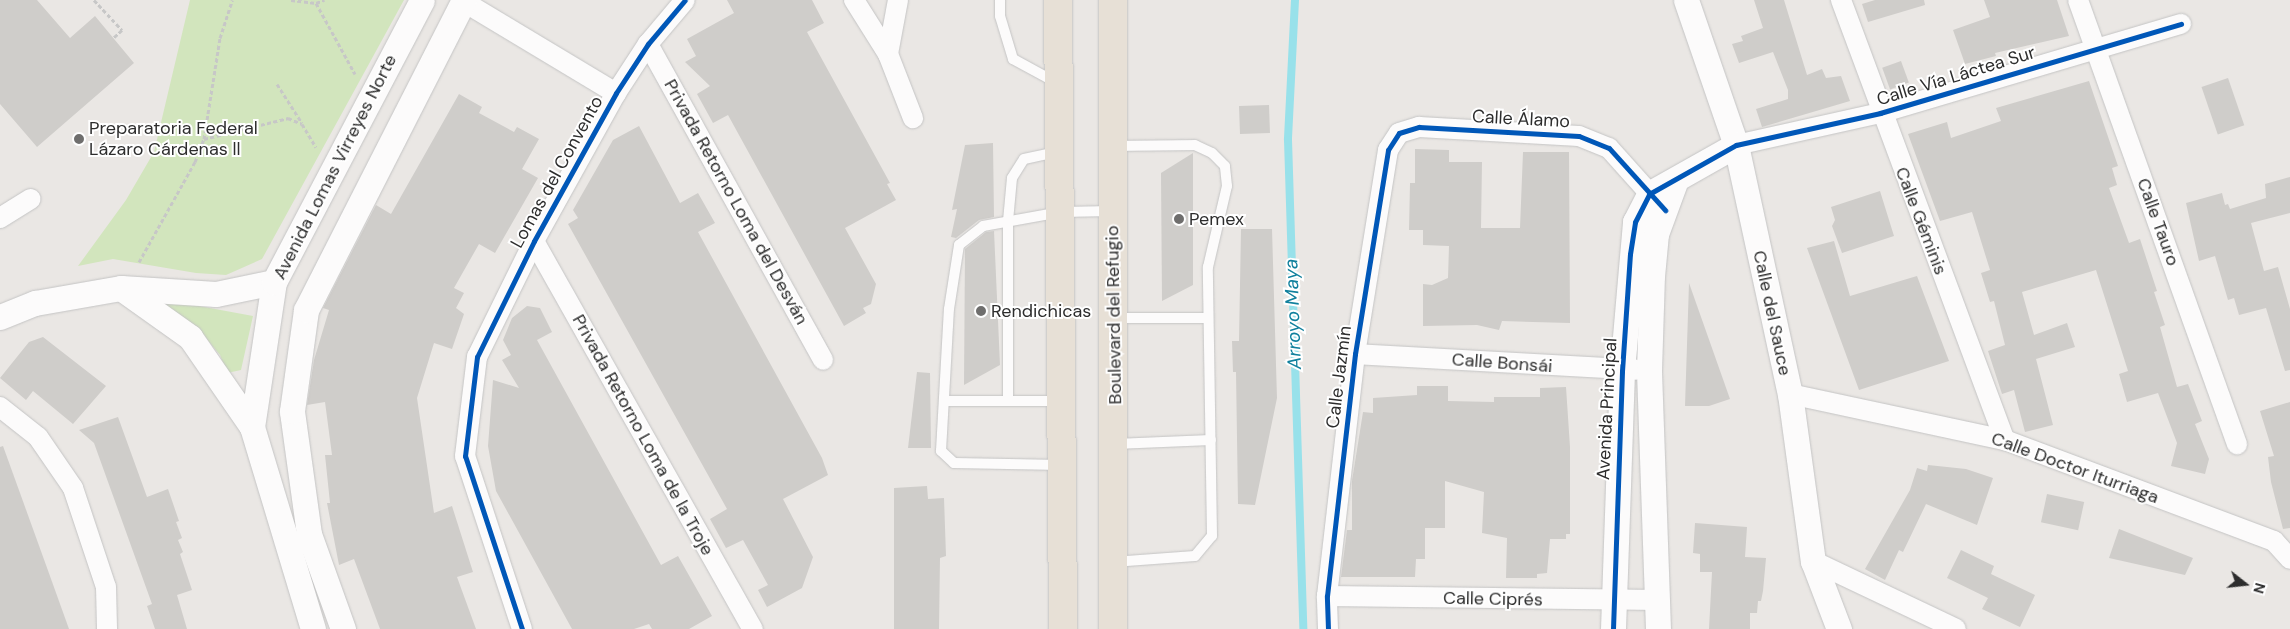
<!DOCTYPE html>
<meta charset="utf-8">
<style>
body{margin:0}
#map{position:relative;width:2290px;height:629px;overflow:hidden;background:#eae7e4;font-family:"DM Sans",sans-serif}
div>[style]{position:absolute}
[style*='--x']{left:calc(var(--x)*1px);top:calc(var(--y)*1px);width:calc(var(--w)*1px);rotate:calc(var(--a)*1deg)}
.green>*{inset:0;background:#d2e5bd}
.stream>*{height:8px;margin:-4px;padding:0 4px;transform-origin:4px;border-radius:4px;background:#98e1ea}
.building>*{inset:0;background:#cfcdca;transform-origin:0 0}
.path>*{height:3px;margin-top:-1.5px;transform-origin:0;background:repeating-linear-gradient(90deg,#c7c7c7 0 4px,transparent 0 6.5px)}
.roads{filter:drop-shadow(0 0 1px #c4c4c4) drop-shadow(0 0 1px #c4c4c4)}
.service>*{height:10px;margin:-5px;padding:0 5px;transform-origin:5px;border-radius:5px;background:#fcfbfb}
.minor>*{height:20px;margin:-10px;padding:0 10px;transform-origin:10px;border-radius:10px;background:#fcfbfb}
.tertiary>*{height:25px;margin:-12.5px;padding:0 12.5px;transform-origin:12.5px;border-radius:12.5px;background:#fcfbfb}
.primary>*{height:28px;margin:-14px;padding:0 14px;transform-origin:14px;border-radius:14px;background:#e7e0d6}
.cycleway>*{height:5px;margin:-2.5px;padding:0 2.5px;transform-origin:2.5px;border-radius:2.5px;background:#0057b8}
.dots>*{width:14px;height:14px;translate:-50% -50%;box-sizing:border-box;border:2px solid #fff;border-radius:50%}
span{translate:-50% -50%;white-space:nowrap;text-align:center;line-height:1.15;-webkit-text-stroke:4px #fff;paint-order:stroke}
.street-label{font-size:18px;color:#2d2d2d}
.poi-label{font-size:18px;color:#2d2d2d}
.left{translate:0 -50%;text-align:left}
.water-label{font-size:19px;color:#10809d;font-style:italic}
.north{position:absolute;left:2220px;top:559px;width:50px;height:50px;-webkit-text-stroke:4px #fff;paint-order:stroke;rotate:106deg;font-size:14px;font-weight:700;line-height:20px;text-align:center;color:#2d2d2d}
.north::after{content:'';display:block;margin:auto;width:18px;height:22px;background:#2d2d2d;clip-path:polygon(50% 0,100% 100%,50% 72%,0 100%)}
</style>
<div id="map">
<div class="green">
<i style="clip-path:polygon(190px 0,404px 0,262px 259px,226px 275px,196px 273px,113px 259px,78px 266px,126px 200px,154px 152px)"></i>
<i style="clip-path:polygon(156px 298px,253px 316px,241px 370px,227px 373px,220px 355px,200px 331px)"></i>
</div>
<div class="stream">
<i style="--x:1295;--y:0;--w:140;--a:92.9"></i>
<i style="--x:1288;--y:140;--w:489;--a:88.2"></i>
</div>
<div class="building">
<i style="clip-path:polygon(0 0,37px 0,70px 38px,95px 16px,134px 63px,37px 147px,0 104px)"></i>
<i style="clip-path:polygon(727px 0,812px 0,824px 23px,807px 32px,890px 183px,887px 184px,896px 200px,845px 228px,876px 284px,871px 304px,863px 308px,866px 313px,844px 326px,728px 115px,713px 123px,697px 94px,710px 86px,685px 62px,696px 56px,687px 39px,734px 13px)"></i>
<i style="clip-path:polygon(1754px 0,1784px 0,1807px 75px,1822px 69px,1826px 78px,1841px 76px,1850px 101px,1762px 127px,1756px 109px,1788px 99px,1788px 90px,1773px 52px,1739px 63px,1732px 44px,1743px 41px,1741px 36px,1763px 28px)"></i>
<i style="clip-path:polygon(1875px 0,1924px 0,1925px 5px,1868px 22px,1862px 4px)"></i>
<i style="clip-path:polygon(1984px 0,2057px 0,2069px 36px,1995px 53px,1996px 56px,1965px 64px,1953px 30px,1990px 17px)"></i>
<i style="left:1901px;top:61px;width:23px;height:20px;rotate:70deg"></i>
<i style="left:2228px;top:78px;width:50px;height:28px;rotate:71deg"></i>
<i style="clip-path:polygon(2089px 81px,2118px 166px,2112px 168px,2117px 185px,2109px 188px,2129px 243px,2140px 239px,2157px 291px,2154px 292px,2165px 325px,2160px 327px,2177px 387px,2188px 384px,2202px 421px,2195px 424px,2209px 459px,2205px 474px,2171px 466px,2177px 443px,2158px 393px,2127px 402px,2119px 374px,2128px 371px,2096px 270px,2022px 292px,2034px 335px,2067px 323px,2075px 347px,2036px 359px,2053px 425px,2025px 432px,2014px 390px,2002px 394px,1988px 351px,2005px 345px,1994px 301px,1990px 302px,1981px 273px,1990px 270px,1972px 212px,1940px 221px,1908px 134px,1947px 122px,1951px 138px,2001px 121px,1996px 108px)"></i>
<i style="clip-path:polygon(459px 94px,482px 107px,479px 113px,514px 132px,517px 127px,539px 139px,522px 169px,538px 178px,495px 253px,479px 244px,454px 288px,464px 293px,456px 308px,464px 314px,452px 349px,434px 343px,417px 398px,434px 513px,452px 506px,473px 572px,457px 577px,476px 629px,380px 629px,354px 559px,339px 565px,327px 503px,330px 503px,325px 455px,332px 455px,325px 402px,307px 405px,314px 360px,329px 310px,323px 308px,376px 205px,391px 214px)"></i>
<i style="left:1269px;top:105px;width:28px;height:30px;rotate:88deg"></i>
<i style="clip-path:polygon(639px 126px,680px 203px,698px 193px,715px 223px,698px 232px,822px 458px,828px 475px,783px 499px,813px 557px,802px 588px,767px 607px,758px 590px,768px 585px,743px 540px,726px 548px,710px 519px,727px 509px,568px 224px,578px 218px,573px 210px,613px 140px)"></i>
<i style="clip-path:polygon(993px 143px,994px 217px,979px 220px,956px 238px,951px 237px,957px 209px,952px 210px,965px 145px)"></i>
<i style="clip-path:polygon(1415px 149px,1449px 150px,1449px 162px,1482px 162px,1481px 228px,1520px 228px,1523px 152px,1569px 152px,1570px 323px,1502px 321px,1499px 330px,1477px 325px,1423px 326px,1423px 284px,1432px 285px,1448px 278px,1449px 246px,1423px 245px,1423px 230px,1409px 230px,1410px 183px,1415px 183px)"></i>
<i style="clip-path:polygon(1193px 153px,1193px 285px,1162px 301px,1161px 173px)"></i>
<i style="clip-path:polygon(2290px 177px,2290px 213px,2251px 223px,2264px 271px,2278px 267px,2290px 309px,2290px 370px,2285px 371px,2266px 308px,2239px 315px,2234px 298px,2228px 300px,2215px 256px,2199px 261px,2186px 203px,2222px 193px,2225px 205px,2228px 204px,2230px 209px,2266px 198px,2265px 184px)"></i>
<i style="clip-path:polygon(1880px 191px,1894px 236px,1842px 253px,1832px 226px,1835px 220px,1831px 207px)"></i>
<i style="clip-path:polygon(1241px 229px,1272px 229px,1277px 398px,1255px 505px,1238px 504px,1236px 372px,1233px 372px,1232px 341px,1239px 341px)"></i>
<i style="clip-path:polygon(994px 231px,1000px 365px,964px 385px,965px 249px,986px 232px)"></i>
<i style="clip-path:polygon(1834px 241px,1850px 296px,1917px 276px,1949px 361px,1859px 390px,1807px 248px)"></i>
<i style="clip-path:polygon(1689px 283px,1730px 399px,1709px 406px,1685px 406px)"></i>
<i style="clip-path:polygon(527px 306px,540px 308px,552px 332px,537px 340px,661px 565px,678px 556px,712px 616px,689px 629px,652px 629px,649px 624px,634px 629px,572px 629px,496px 491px,488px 446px,493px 380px,519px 388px,502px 360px,511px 355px,503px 340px,512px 318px)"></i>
<i style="clip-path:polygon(43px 337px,106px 386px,73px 424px,33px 391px,26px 400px,0 378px,29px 342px)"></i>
<i style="clip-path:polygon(917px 372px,930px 373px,931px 448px,908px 448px)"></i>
<i style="clip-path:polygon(1417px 386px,1448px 386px,1448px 401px,1494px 402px,1494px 397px,1540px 397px,1540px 388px,1566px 387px,1570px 447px,1570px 534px,1566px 534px,1566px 539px,1550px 539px,1547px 573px,1537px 574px,1537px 578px,1506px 578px,1507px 538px,1482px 533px,1484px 492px,1445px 481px,1445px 528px,1425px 528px,1425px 559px,1416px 559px,1415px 577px,1341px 577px,1347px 530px,1352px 530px,1352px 481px,1363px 412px,1373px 413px,1373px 398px,1417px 395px)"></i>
<i style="clip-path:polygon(2290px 402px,2290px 528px,2283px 529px,2271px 482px,2268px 457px,2274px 456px,2260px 411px)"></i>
<i style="clip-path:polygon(118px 417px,147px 497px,168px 489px,179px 521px,176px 522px,182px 538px,178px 540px,183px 552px,180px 554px,192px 590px,177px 595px,187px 629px,155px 629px,147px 606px,152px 604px,94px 443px,79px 430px)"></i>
<i style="clip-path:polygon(3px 446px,46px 565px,69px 629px,0 629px,0 447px)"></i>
<i style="clip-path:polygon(1928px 465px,1966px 469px,1993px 478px,1977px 525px,1926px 504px,1903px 552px,1899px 550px,1885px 580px,1865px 569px,1910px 490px,1917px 468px,1927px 471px)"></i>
<i style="clip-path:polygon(927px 486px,928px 499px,944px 498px,946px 556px,940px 558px,939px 629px,894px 629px,894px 488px)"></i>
<i style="left:2047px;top:494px;width:38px;height:29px;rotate:12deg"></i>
<i style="clip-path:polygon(1695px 523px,1747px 527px,1745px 557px,1766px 558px,1763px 591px,1761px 601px,1758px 601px,1757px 613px,1750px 613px,1750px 629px,1709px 629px,1712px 572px,1700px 572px,1700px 554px,1693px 553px)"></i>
<i style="clip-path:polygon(2119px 529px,2193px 558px,2185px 575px,2109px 558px)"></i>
<i style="clip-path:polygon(1961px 550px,1994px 566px,1991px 574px,2035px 595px,2020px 627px,1982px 609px,1988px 598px,1947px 578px)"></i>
</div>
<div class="path">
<i style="--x:94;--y:0;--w:41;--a:47"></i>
<i style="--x:122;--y:30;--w:12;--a:138"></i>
<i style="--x:291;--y:0;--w:25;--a:7"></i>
<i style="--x:316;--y:3;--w:9;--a:-21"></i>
<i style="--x:316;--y:3;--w:81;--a:61.2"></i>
<i style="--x:277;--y:84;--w:46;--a:57.3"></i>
<i style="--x:204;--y:139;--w:87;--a:-14"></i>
<i style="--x:288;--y:118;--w:15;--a:23"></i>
<i style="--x:302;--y:124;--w:27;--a:59"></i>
<i style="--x:139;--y:262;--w:115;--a:-60.8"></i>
<i style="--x:195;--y:162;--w:25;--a:-69"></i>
<i style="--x:204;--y:139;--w:102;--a:-81"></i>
<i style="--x:220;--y:38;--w:40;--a:-72"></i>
</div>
<div class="roads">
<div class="service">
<i style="--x:1000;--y:0;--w:16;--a:90"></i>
<i style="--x:1000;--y:16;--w:45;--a:73.2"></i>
<i style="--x:1013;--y:59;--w:50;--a:28.6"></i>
<i style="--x:1115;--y:318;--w:92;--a:0"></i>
<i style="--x:944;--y:401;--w:117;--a:0"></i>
<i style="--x:1008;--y:401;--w:180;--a:-90"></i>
<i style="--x:1008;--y:221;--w:43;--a:-84.7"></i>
<i style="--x:1012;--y:178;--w:22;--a:-58"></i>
<i style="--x:1024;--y:159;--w:34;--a:-12"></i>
<i style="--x:1115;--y:444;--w:96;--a:-2.4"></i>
<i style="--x:1062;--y:465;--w:108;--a:-178.9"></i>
<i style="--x:954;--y:463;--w:18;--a:-137"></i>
<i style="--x:941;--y:451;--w:142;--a:-86.8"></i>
<i style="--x:949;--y:309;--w:65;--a:-81.1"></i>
<i style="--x:959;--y:245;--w:31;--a:-38"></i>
<i style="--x:983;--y:226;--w:79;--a:-10.2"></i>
<i style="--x:1061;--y:212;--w:51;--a:-1.1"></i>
<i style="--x:1113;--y:562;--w:82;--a:-4.2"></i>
<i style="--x:1195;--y:556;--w:26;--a:-50"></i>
<i style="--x:1212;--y:536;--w:269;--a:-90.9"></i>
<i style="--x:1208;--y:267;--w:83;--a:-76.8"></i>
<i style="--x:1227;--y:186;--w:20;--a:-96"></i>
<i style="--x:1225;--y:166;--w:18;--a:-135"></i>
<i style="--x:1212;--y:153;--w:19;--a:-155"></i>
<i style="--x:1195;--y:145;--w:80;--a:179.3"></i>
</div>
<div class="minor">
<i style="--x:461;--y:0;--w:181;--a:31"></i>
<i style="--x:854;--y:0;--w:64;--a:57.8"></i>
<i style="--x:888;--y:54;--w:69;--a:68.7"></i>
<i style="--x:1841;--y:0;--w:470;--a:69.6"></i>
<i style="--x:2078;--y:0;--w:472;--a:70.3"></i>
<i style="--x:648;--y:44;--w:361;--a:61"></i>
<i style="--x:888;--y:54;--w:55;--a:-79.5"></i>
<i style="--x:1736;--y:145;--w:148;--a:-12.5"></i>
<i style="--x:1880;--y:113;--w:314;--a:-16.5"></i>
<i style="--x:0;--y:218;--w:36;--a:-32"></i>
<i style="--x:534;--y:241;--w:446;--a:60.6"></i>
<i style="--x:1355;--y:354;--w:282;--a:3.2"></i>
<i style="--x:1790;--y:394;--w:220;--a:12.1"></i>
<i style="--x:2005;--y:440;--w:287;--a:20.6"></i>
<i style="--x:2274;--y:541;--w:24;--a:48"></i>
<i style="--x:0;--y:407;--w:48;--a:38.3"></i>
<i style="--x:38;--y:437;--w:62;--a:55.5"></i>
<i style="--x:73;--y:488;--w:104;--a:71.6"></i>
<i style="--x:106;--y:587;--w:42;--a:88.6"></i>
<i style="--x:1813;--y:561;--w:158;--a:25.4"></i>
<i style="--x:1327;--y:596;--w:332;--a:0.7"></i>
<i style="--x:522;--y:629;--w:182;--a:-108.2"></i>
<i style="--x:465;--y:456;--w:100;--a:-83.1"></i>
<i style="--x:477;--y:357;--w:129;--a:-63.8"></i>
<i style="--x:534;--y:241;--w:169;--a:-61"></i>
<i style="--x:616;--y:93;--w:59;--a:-56.9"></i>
<i style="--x:648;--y:44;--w:57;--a:-49.9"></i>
<i style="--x:1328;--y:629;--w:33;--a:-92"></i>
<i style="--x:1327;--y:596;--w:244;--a:-83.4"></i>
<i style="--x:1355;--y:354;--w:207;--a:-80.8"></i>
<i style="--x:1388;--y:150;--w:20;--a:-57"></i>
<i style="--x:1399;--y:133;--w:21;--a:-17"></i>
<i style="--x:1419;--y:127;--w:160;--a:3.2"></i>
<i style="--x:1579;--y:136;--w:32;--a:22"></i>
<i style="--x:1609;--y:148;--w:76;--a:48.2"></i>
</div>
<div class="tertiary">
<i style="--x:1686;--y:0;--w:153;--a:71"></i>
<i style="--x:1736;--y:145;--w:255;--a:77.8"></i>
<i style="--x:1790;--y:394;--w:169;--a:82.2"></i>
<i style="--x:1813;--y:561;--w:73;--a:69.1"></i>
<i style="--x:121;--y:288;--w:85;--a:35.4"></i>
<i style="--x:190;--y:337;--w:109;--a:55.4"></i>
<i style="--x:0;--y:317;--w:38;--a:-22"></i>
<i style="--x:35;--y:303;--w:87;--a:-9.9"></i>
<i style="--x:121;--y:288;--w:95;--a:3.6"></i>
<i style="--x:216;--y:294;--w:59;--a:-11.7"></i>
<i style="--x:313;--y:629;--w:211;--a:-106.8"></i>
<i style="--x:252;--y:427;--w:147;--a:-81.4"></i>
<i style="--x:274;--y:282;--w:318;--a:-62.3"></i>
<i style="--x:343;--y:629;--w:101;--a:-109.7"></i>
<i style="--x:309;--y:534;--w:124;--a:-97.9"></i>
<i style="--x:292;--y:411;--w:102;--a:-82.1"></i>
<i style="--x:306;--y:310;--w:348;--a:-63"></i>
<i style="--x:1613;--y:629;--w:258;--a:-88"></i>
<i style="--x:1622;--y:371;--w:150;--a:-85"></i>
<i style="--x:1635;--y:222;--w:31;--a:-63"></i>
<i style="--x:1649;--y:194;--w:100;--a:-29.4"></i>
<i style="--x:1658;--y:629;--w:259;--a:-92"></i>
<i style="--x:1649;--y:370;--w:94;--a:-88.2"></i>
<i style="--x:1652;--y:276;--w:42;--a:-84.6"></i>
<i style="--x:1656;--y:234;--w:55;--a:-69.9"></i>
</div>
<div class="primary">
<i style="--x:1058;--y:0;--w:629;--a:89.54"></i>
<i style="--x:1113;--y:0;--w:629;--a:90"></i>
</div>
</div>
<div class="cycleway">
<i style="--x:522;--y:629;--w:182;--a:-108.2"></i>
<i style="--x:465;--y:456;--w:100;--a:-83.1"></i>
<i style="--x:477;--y:357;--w:129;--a:-63.8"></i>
<i style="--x:534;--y:241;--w:169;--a:-61"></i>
<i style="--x:616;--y:93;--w:59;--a:-56.9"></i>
<i style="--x:648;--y:44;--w:57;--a:-49.9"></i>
<i style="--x:1328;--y:629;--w:33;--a:-92"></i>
<i style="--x:1327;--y:596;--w:244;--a:-83.4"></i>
<i style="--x:1355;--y:354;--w:207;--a:-80.8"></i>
<i style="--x:1388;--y:150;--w:20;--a:-57"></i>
<i style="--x:1399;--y:133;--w:21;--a:-17"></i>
<i style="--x:1419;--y:127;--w:160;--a:3.2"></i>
<i style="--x:1579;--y:136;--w:32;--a:22"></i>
<i style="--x:1609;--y:148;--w:84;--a:47.9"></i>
<i style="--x:1613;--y:629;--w:258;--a:-88"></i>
<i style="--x:1622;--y:371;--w:117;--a:-86.1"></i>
<i style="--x:1630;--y:254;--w:32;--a:-81"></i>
<i style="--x:1635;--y:222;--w:31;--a:-63"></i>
<i style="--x:1649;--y:194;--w:100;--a:-29.4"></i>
<i style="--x:1736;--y:145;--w:148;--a:-12.5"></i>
<i style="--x:1880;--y:113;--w:314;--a:-16.5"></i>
</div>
<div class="dots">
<i style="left:79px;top:139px;background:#6f6e6d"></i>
<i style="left:1179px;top:219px;background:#6f6e6d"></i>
<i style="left:981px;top:311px;background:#6f6e6d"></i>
</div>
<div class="street-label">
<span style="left:1956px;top:76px;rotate:-17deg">Calle Vía Láctea Sur</span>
<span style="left:1521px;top:119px;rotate:3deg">Calle Álamo</span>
<span style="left:335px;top:167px;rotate:-63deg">Avenida Lomas Virreyes Norte</span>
<span style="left:557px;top:172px;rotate:-61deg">Lomas del Convento</span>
<span style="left:736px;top:202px;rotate:61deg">Privada Retorno Loma del Desván</span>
<span style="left:1921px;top:221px;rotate:69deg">Calle Géminis</span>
<span style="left:2158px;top:222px;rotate:70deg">Calle Tauro</span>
<span style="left:1772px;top:313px;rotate:78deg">Calle del Sauce</span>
<span style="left:1114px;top:315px;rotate:-91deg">Boulevard del Refugio</span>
<span style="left:1502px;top:363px;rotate:4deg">Calle Bonsái</span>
<span style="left:1339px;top:377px;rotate:-83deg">Calle Jazmín</span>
<span style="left:1607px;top:409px;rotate:-87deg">Avenida Principal</span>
<span style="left:643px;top:435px;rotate:61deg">Privada Retorno Loma de la Troje</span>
<span style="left:2075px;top:468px;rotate:20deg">Calle Doctor Iturriaga</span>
<span style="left:1493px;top:599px;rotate:1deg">Calle Ciprés</span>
</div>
<div class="poi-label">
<span class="left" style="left:89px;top:139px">Preparatoria Federal<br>Lázaro Cárdenas ll</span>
<span class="left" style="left:1189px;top:219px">Pemex</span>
<span class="left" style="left:991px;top:311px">Rendichicas</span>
</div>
<div class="water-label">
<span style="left:1293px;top:314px;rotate:-92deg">Arroyo Maya</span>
</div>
<div class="north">N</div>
</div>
